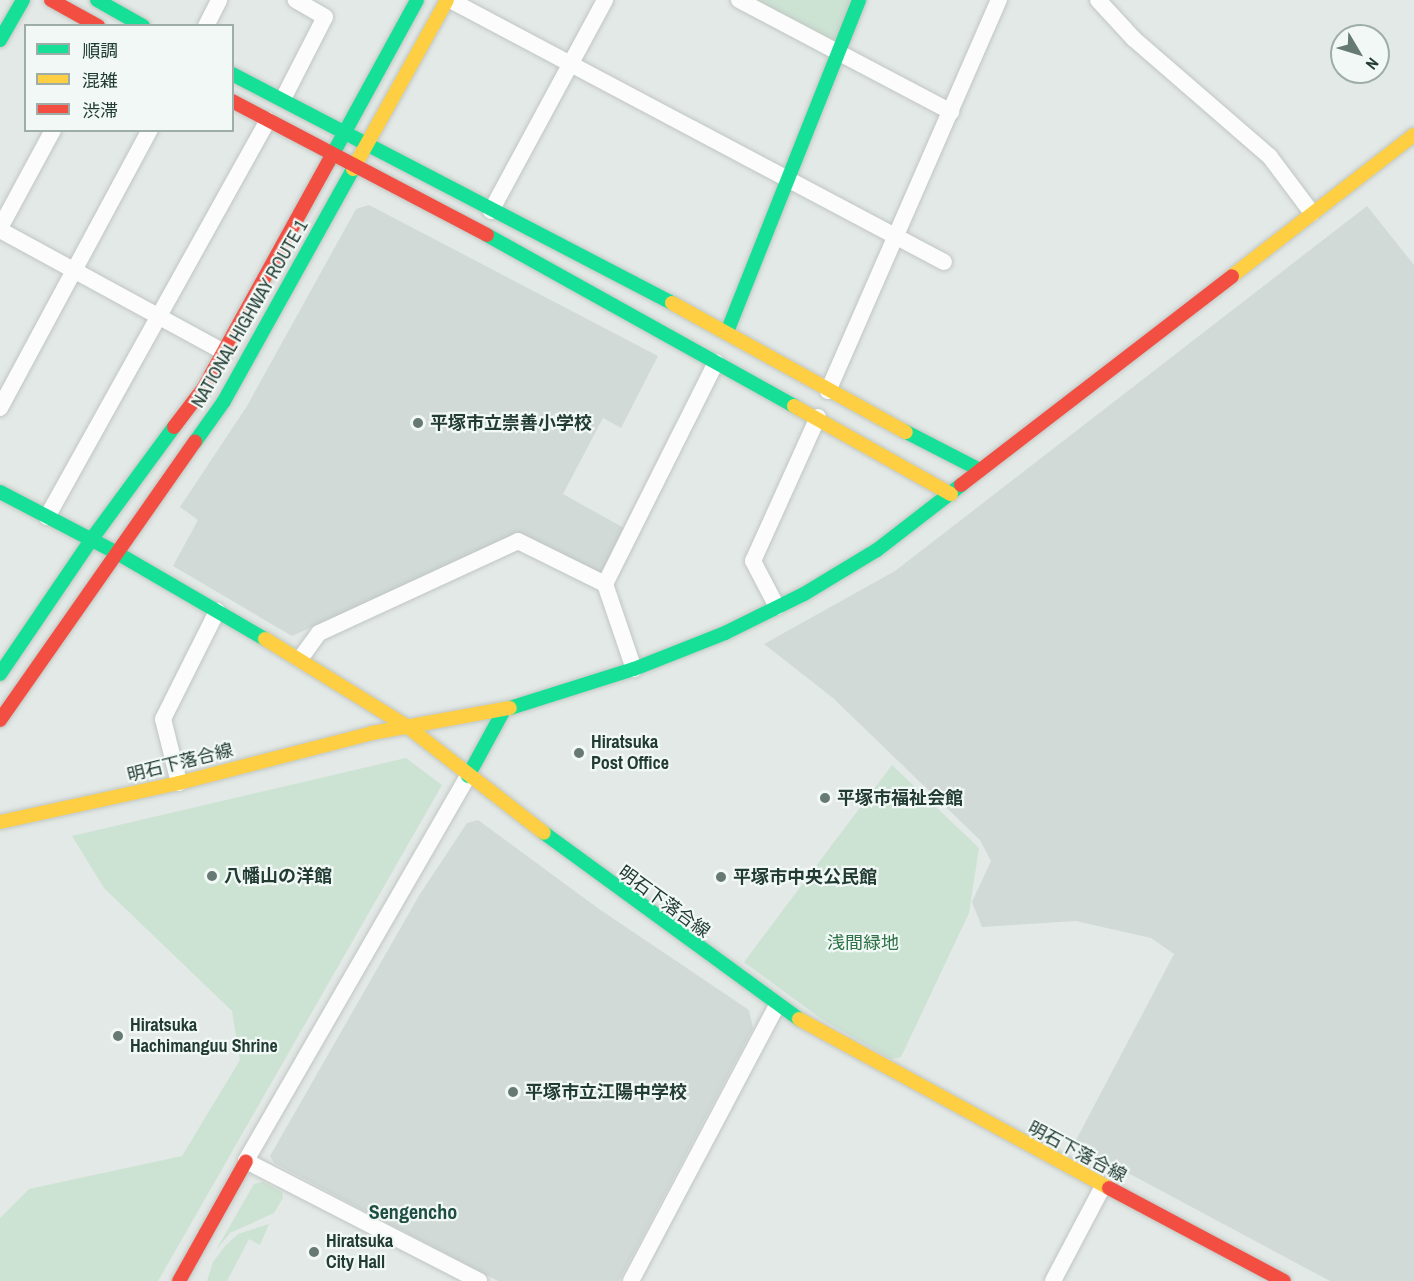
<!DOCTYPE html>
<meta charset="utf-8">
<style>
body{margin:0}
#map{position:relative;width:1414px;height:1281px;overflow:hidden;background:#e3e9e6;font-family:"Archivo Narrow","Noto Sans JP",sans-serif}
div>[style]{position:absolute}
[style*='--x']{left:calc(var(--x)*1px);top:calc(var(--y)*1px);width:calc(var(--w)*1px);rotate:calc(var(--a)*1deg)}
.built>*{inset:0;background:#d1dad6}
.green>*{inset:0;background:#cce2d3}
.roads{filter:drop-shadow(0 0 2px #c0c6c3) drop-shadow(0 0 2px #c0c6c3)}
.street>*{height:16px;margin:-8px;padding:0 8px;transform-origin:8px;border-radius:8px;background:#fbfcfb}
.fast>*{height:14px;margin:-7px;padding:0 7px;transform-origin:7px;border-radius:7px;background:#16e098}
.slow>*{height:14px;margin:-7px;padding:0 7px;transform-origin:7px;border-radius:7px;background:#ffcf43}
.jam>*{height:14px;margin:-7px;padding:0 7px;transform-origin:7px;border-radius:7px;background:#f24e42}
.dots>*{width:16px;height:16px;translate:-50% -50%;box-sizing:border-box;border:3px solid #f1f8f5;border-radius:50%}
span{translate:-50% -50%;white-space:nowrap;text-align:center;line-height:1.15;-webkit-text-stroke:4.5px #f1f8f5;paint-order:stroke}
.street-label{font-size:18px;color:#223c34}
.poi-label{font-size:18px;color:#223c34;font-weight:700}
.left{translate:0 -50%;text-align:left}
.park-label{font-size:18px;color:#2d7146}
.neighbourhood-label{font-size:20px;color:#1e4d41;font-weight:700}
.legend{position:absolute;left:24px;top:24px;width:210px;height:108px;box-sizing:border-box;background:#f1f8f5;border:2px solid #9eada8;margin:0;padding:8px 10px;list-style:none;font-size:18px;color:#223c34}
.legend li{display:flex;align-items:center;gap:12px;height:30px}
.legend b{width:30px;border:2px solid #9eada8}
.north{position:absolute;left:1330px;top:24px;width:60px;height:60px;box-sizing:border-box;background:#f1f8f5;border:2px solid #9eada8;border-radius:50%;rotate:128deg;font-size:16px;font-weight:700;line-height:24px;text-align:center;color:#223c34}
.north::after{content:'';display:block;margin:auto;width:21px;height:27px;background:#667972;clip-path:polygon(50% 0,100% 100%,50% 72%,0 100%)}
</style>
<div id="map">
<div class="built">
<i style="clip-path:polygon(369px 205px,658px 356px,621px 428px,603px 418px,563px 494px,624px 528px,604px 570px,598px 574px,518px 534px,292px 636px,173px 566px,198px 520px,180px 507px,247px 406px,356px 209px)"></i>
<i style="clip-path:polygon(1367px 206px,1414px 265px,1414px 1281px,1330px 1281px,1074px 1144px,1174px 954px,1151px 938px,1076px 921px,982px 927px,972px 902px,991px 861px,980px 840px,833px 698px,764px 644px,895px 571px)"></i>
<i style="clip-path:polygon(478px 820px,599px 909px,749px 1010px,753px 1028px,619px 1281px,498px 1281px,274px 1163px,270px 1156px,420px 894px,467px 823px)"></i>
</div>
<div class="green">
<i style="clip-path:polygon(752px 0,853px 0,835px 46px)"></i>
<i style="clip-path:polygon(406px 758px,442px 785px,158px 1281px,0 1281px,0 1218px,29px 1189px,182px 1156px,240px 1060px,232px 1011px,104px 888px,72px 836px)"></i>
<i style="clip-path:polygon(892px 765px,979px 848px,969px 913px,901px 1057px,891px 1059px,823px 1020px,744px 962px)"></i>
<i style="clip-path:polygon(263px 1182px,282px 1192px,283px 1198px,274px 1213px,230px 1233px,216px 1250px,254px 1184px)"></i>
<i style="clip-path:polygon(269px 1224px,260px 1245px,249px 1239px,227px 1281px,207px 1281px,213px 1262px,225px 1246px,238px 1234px)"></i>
</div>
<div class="roads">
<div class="street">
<i style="--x:450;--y:0;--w:559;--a:27.94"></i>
<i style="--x:739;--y:0;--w:240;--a:27.8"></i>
<i style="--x:1098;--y:0;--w:53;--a:47.3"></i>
<i style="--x:1134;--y:39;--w:180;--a:40.9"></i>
<i style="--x:1270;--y:157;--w:70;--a:53.1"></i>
<i style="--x:206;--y:26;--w:29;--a:-63"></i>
<i style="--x:283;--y:99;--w:92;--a:-62.9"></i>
<i style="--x:325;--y:17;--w:34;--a:-150"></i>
<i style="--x:491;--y:211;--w:240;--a:-61.6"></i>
<i style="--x:0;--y:228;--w:111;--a:-61.6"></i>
<i style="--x:0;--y:230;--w:255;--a:28.6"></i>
<i style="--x:828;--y:391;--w:427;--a:-66.4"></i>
<i style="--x:0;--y:408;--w:316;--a:-61.7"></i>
<i style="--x:47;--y:517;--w:454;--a:-60.9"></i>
<i style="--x:605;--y:584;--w:90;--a:71.2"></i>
<i style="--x:777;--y:607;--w:52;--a:-117.6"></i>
<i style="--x:753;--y:561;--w:158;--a:-65.7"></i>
<i style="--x:300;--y:659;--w:32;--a:-54"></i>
<i style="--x:319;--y:633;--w:219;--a:-24.8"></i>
<i style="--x:518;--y:541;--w:97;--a:26.3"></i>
<i style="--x:605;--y:584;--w:248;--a:-63.4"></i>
<i style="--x:468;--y:776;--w:444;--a:120"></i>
<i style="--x:246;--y:1161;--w:262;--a:27.2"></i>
<i style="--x:179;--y:783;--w:66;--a:-104"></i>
<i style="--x:163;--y:719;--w:121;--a:-63.4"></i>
<i style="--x:631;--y:1281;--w:310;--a:-62.1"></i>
<i style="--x:1053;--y:1281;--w:107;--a:-62.2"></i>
</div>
<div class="fast">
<i style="--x:97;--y:0;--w:53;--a:29.5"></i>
<i style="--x:0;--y:40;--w:46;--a:-60.1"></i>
<i style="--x:232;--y:74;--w:496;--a:27.5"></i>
<i style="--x:329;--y:161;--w:183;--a:-61.3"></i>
<i style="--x:487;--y:235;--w:351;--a:29.1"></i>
<i style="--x:727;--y:332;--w:357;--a:-68.3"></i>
<i style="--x:906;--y:432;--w:83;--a:27.2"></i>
<i style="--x:195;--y:442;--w:50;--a:-54.7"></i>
<i style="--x:224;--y:401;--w:265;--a:-60.9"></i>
<i style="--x:0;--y:492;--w:132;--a:27.5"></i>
<i style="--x:117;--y:553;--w:171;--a:30.2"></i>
<i style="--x:0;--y:674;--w:162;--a:-55.8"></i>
<i style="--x:91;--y:540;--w:140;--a:-53.7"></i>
<i style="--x:510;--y:708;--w:130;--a:-17.5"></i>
<i style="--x:634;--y:669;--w:98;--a:-21.6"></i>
<i style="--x:725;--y:633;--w:88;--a:-26.3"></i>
<i style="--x:804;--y:594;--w:85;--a:-31.1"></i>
<i style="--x:877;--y:550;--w:106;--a:-37.7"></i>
<i style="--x:468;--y:776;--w:75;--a:-61.4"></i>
<i style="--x:544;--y:833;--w:316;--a:36.1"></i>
</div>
<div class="slow">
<i style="--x:353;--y:169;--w:193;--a:-60.9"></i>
<i style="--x:1232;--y:276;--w:230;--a:-37.8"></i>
<i style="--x:672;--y:303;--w:267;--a:28.9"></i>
<i style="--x:794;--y:406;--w:180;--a:29.3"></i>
<i style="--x:265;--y:639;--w:168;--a:31.6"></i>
<i style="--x:408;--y:727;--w:172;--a:37.9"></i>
<i style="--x:0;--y:822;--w:183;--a:-12.3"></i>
<i style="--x:179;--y:783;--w:199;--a:-14.5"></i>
<i style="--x:372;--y:733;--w:140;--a:-10.3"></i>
<i style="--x:799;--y:1019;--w:353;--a:28.6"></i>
</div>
<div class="jam">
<i style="--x:51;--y:0;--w:54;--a:29"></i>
<i style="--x:232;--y:101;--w:288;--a:27.7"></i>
<i style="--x:174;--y:427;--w:48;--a:-52.7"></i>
<i style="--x:203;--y:389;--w:260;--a:-61.1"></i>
<i style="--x:961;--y:485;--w:342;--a:-37.6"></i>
<i style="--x:0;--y:720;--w:340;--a:-55"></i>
<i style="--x:1109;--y:1188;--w:198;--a:28"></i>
<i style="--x:179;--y:1281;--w:137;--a:-60.8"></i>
</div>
</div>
<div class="dots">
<i style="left:418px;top:423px;background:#667972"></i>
<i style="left:579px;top:753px;background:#667972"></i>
<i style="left:825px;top:798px;background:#667972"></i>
<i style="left:212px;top:876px;background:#667972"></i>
<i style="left:721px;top:877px;background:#667972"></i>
<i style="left:118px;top:1036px;background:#667972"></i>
<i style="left:513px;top:1092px;background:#667972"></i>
<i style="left:314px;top:1252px;background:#667972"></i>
</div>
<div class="street-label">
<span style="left:250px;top:314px;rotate:-60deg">NATIONAL HIGHWAY ROUTE 1</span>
<span style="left:180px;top:763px;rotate:-14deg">明石下落合線</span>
<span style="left:664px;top:902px;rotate:36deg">明石下落合線</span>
<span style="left:1077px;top:1152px;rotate:28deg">明石下落合線</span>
</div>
<div class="poi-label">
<span class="left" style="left:430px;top:423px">平塚市立崇善小学校</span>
<span class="left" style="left:591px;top:753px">Hiratsuka<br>Post Office</span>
<span class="left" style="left:837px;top:798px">平塚市福祉会館</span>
<span class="left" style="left:224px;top:876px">八幡山の洋館</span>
<span class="left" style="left:733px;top:877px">平塚市中央公民館</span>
<span class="left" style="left:130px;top:1036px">Hiratsuka<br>Hachimanguu Shrine</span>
<span class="left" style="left:525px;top:1092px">平塚市立江陽中学校</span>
<span class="left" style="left:326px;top:1252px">Hiratsuka<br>City Hall</span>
</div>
<div class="park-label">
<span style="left:863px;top:943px">浅間緑地</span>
</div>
<div class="neighbourhood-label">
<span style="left:413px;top:1211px">Sengencho</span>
</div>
<ul class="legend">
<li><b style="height:8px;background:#16e098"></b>順調</li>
<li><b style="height:8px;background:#ffcf43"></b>混雑</li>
<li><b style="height:8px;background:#f24e42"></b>渋滞</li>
</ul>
<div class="north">N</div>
</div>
